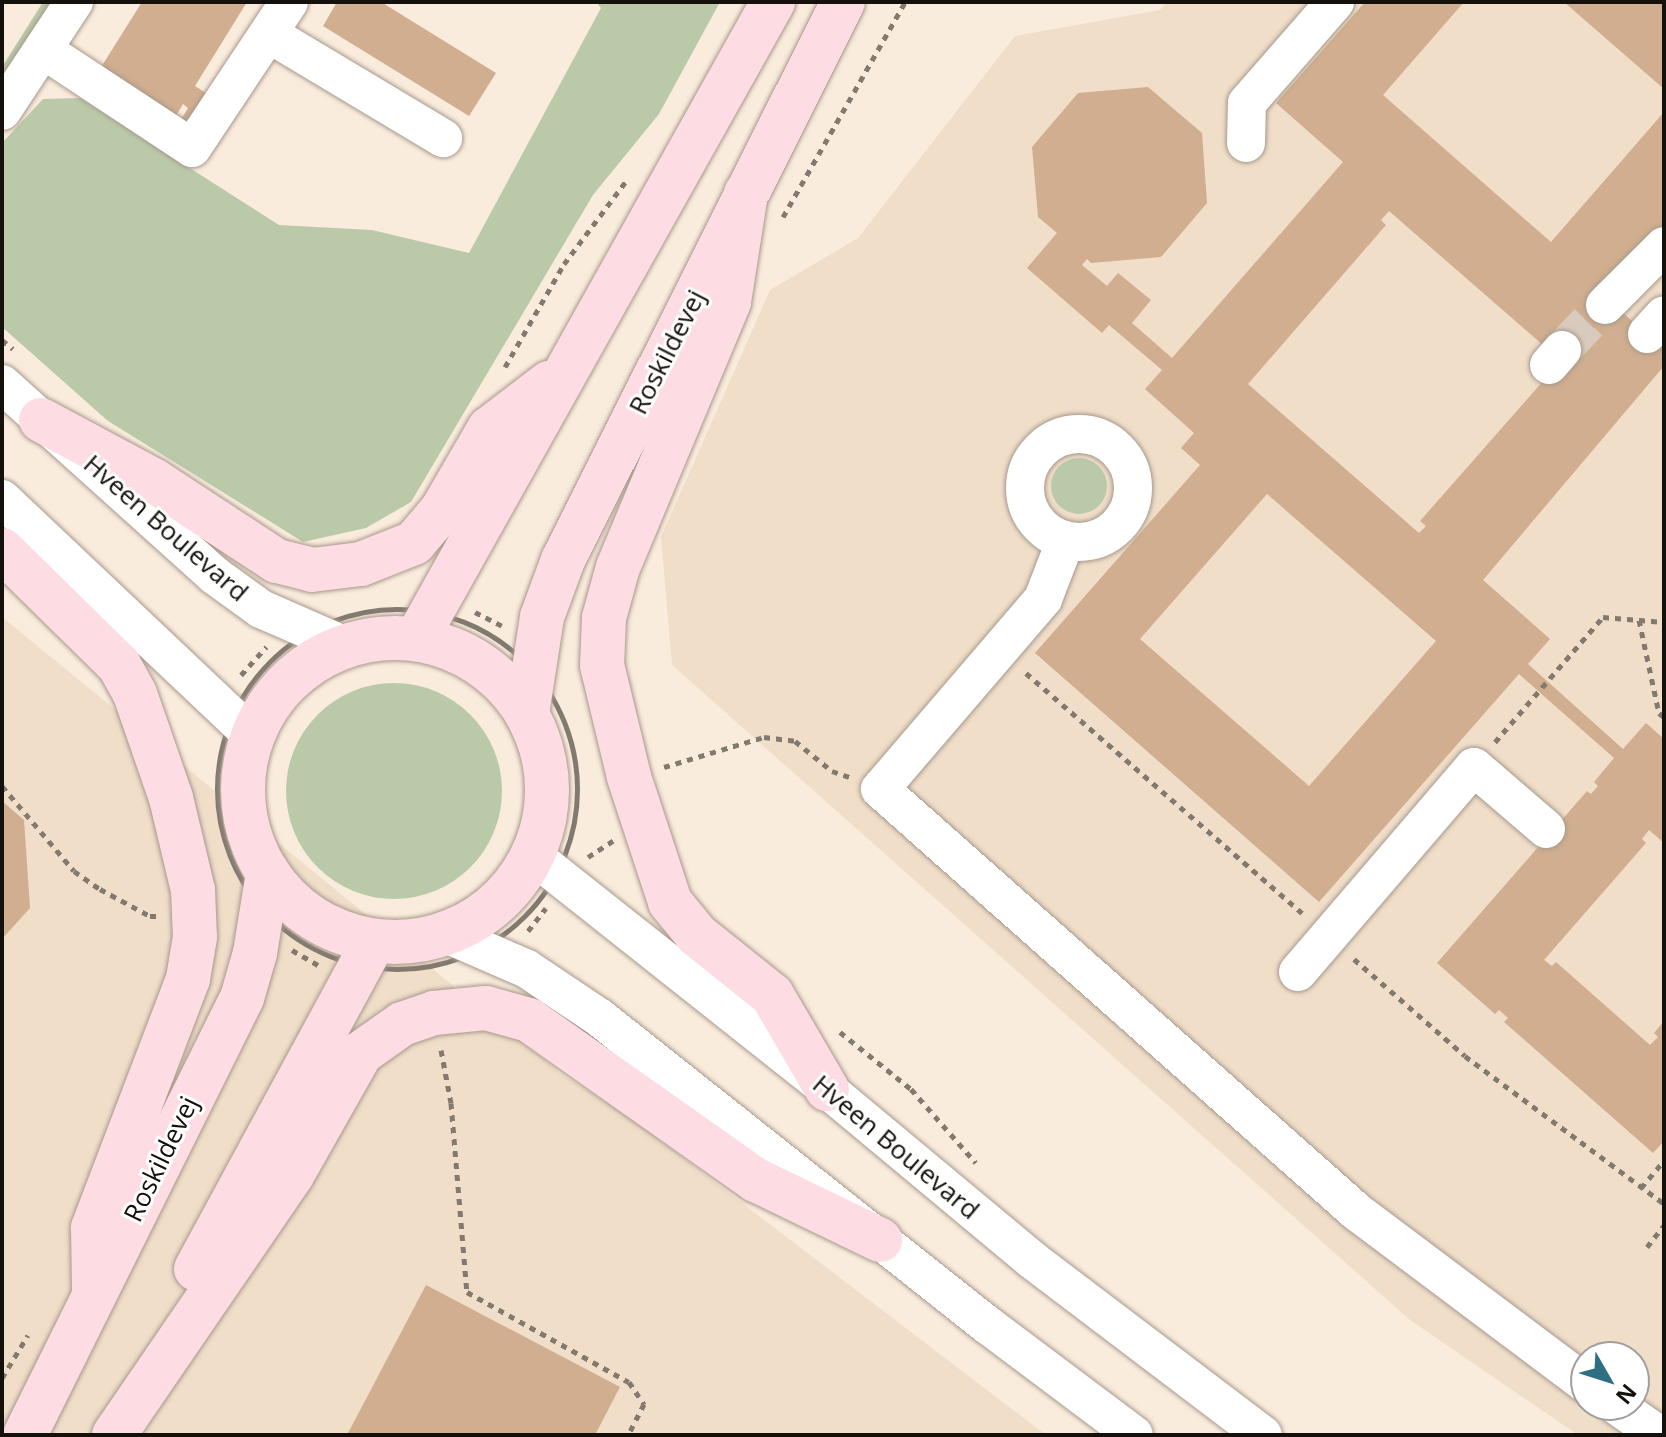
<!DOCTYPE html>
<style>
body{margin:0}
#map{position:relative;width:1666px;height:1437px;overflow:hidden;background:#faecdd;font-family:"Open Sans",sans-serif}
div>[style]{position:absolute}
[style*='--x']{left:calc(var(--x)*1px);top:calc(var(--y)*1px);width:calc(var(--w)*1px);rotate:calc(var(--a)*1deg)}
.built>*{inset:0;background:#f0dec9}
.green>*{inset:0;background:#bacaa8}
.round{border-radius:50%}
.building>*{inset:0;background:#d0ae8f}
.minor-tunnel>*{height:38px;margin-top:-19px;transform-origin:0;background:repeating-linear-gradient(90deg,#d8cbbe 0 38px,transparent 0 57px)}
.path>*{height:5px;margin-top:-2.5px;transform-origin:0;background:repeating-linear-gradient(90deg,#82796f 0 6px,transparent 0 12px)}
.path>.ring{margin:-2.5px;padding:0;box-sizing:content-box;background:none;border:5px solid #82796f;border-radius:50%}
.roads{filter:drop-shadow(0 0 2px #a7998c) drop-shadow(0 0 2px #a7998c)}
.minor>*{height:38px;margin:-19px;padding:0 19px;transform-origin:19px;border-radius:19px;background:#fff}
.minor>.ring{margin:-19px;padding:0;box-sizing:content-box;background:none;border:38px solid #fff;border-radius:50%}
.major>*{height:44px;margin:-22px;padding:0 22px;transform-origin:22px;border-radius:22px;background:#fddde3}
.major>.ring{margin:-22px;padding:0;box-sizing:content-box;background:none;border:44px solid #fddde3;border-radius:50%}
span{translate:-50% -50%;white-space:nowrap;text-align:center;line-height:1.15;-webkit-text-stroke:6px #fff;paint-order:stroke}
.street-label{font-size:26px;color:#14100b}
.frame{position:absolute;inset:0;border:4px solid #14100b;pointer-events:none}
.north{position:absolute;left:1570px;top:1341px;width:80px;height:80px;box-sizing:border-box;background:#fff;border:2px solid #a19f9d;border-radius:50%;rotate:129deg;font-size:22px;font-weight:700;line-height:32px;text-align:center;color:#14100b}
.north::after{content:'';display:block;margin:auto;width:28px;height:36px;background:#2e7082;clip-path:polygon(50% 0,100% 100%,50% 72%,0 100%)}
</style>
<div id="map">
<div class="built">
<i style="clip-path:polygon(evenodd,1166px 2px,1664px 2px,1664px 1435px,1578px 1435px,1410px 1320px,672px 665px,661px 537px,770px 290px,858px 238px,1015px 36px,1160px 10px,1166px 2px,1586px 1357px,1634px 1357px,1634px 1405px,1586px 1405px,1586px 1357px)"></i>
<i style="clip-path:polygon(2px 617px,560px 1073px,632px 1119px,1046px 1435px,2px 1435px)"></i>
</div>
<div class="green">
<i style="clip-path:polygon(43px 2px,51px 2px,2px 83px,2px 67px)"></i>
<i style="clip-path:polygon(596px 2px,720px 2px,659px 114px,593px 195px,411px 502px,366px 528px,303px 542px,108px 421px,2px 327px,2px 143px,43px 99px,80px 98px,279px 225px,372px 230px,469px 253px,601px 8px)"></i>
<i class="round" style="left:1051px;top:458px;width:56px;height:56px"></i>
<i class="round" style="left:286px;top:683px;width:216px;height:216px"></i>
</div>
<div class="building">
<i style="clip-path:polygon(142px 2px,247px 2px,195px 86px,217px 100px,196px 133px,179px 123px,188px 108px,183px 104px,174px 119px,98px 72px)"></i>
<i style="clip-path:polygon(337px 2px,381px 2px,496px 73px,469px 116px,323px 26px)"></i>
<i style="clip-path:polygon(evenodd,1365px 2px,1464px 2px,1383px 95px,1551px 242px,1664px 112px,1664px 227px,1611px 287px,1613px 304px,1664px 349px,1664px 366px,1483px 580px,1550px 639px,1528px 664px,1623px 749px,1646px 723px,1664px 739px,1664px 843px,1649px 830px,1642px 839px,1646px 843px,1544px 960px,1552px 966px,1556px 962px,1650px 1045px,1658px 1037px,1654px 1033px,1664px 1021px,1664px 1141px,1653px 1153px,1504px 1022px,1508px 1018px,1499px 1010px,1495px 1014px,1437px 963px,1587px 791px,1591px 794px,1598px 786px,1594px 782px,1614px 758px,1519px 674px,1319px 902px,1035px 653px,1200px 465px,1181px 448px,1194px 433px,1145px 389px,1162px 370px,1109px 325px,1102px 333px,1027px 268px,1057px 233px,1038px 217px,1032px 147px,1078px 93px,1148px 87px,1202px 133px,1207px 203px,1161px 257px,1091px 263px,1087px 259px,1082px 265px,1107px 286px,1118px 273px,1151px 300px,1132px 323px,1172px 358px,1343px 162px,1276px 103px,1365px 2px,1389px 211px,1552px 353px,1567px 354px,1420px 521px,1426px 526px,1419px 533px,1248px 384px,1386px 225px,1381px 220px,1389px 211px,1365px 2px,1267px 494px,1436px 641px,1309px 786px,1140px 639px,1267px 494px)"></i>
<i style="clip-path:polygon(1564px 2px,1664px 2px,1664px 89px)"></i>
<i style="clip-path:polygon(2px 801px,24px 820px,30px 908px,2px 939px)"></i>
<i style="clip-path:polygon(426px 1285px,620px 1387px,595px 1435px,347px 1435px)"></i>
</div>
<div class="minor-tunnel">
<i style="--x:1562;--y:350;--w:62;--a:-46.3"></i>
</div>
<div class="path">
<i style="--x:783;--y:217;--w:247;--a:-60.4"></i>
<i style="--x:2;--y:340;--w:14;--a:39"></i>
<i style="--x:505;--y:367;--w:119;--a:-60.2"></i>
<i style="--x:564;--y:264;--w:104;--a:-53.2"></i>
<i class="ring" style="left:217px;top:609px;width:355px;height:355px"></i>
<i style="--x:475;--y:612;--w:30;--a:27"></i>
<i style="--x:1639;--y:620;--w:95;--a:77.9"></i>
<i style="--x:1659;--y:713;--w:6;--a:39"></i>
<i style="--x:1026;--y:673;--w:366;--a:41"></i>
<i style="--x:241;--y:675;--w:38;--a:-48"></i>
<i style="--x:1495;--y:742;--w:165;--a:-49.2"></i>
<i style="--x:1603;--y:617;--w:61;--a:4.7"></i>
<i style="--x:664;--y:767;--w:104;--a:-16.7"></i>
<i style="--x:764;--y:737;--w:31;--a:7"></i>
<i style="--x:795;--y:741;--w:48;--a:39"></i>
<i style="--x:832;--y:771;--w:18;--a:19"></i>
<i style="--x:2;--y:786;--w:111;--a:49.7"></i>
<i style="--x:74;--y:871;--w:32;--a:35"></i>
<i style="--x:100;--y:889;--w:57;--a:28.4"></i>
<i style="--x:150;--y:916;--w:8;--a:0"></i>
<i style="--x:588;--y:857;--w:30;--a:-33"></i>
<i style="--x:528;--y:931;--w:29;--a:-52"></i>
<i style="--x:292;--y:950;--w:30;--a:30"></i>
<i style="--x:1354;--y:959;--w:147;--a:41.1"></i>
<i style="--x:1465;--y:1056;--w:248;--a:36.6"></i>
<i style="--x:840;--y:1032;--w:91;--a:38.8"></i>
<i style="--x:911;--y:1089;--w:98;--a:48.7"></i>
<i style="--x:441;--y:1050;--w:54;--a:79.3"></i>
<i style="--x:451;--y:1103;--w:190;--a:85.2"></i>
<i style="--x:467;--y:1292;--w:185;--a:29.1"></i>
<i style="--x:629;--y:1382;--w:27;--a:56"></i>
<i style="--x:644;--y:1404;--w:35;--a:117"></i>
<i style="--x:1641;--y:1188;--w:35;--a:-50"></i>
<i style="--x:1647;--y:1247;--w:28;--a:-52"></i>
<i style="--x:2;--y:1378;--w:50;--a:-58.8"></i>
</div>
<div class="roads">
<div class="minor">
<i style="--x:269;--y:34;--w:203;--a:30.9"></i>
<i style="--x:45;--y:51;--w:176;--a:33.4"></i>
<i style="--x:192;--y:148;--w:175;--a:-56.4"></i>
<i style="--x:2;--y:111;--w:131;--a:-56.6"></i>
<i style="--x:1246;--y:143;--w:40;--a:-88.6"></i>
<i style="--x:1247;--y:103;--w:134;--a:-48.9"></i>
<i style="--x:1605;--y:305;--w:83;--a:-45"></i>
<i style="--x:1647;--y:334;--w:25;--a:-48"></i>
<i style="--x:1549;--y:365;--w:20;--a:-49"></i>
<i style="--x:2;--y:384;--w:285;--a:42"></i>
<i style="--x:214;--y:575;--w:58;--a:35.9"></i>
<i style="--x:261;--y:609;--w:93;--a:23.5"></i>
<i class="ring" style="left:1025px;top:434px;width:70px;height:70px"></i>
<i style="--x:2;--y:499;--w:345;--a:43.4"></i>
<i style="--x:1065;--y:542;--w:61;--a:111.1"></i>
<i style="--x:1043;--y:599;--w:250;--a:130.6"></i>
<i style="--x:880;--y:789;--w:638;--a:41.57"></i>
<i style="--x:1357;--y:1212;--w:286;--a:36.9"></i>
<i style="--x:532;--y:855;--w:377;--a:38.4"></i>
<i style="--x:827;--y:1089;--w:266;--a:39.8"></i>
<i style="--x:1031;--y:1259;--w:291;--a:37.2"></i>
<i style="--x:444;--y:933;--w:90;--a:23.4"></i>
<i style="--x:527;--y:969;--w:88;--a:33.9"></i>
<i style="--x:600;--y:1018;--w:496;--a:38.4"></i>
<i style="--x:989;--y:1326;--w:181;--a:36.9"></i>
<i style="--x:1298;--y:972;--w:270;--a:-49.4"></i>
<i style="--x:1474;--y:767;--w:95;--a:40.7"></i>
<i style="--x:1616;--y:1405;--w:52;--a:34.9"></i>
</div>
<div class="major">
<i style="--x:746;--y:193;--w:110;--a:98.9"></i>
<i style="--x:729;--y:302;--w:287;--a:112.7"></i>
<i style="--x:618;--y:567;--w:53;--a:105.4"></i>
<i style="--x:604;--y:618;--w:47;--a:92.4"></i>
<i style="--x:602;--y:665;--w:115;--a:76.4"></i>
<i style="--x:629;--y:777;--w:132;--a:71.8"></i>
<i style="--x:670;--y:902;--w:43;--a:50.7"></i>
<i style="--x:697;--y:935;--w:96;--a:38.7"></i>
<i style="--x:772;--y:995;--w:109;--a:59.7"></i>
<i style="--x:41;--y:420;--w:127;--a:28.2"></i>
<i style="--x:153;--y:480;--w:148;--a:33.2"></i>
<i style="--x:277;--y:561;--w:36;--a:14"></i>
<i style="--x:312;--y:570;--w:49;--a:-7"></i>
<i style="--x:361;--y:564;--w:57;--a:-21.6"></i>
<i style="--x:414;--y:543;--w:43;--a:-49.7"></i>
<i style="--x:442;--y:510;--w:94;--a:-59.9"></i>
<i style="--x:489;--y:429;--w:76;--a:-37.5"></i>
<i style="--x:2;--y:550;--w:164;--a:44.5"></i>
<i style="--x:119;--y:665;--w:33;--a:61"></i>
<i style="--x:135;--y:694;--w:110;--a:70.9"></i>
<i style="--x:171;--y:798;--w:95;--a:76.6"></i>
<i style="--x:193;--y:890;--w:47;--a:87.6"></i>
<i style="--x:195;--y:937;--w:43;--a:99.5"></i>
<i style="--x:188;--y:979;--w:267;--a:110.9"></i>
<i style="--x:93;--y:1228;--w:66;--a:89.1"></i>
<i style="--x:417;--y:638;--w:729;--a:-60.76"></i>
<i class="ring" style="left:243px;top:638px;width:260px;height:260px"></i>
<i style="--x:527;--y:714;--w:98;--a:-81.2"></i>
<i style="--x:542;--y:617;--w:61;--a:-69.8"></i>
<i style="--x:563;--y:560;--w:624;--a:-63.35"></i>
<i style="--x:196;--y:1269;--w:373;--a:-61.5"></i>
<i style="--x:25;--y:1435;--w:488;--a:-63.6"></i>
<i style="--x:242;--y:998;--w:47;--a:-73.9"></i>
<i style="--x:255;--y:953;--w:81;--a:-80.8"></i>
<i style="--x:114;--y:1435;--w:315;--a:-55.6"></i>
<i style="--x:292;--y:1175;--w:140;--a:-60.5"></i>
<i style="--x:361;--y:1053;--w:50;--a:-35.3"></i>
<i style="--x:402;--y:1024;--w:34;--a:-19"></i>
<i style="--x:434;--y:1013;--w:52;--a:-5.5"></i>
<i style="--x:486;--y:1008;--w:45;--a:15.6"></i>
<i style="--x:529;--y:1020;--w:278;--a:35.2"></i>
<i style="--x:756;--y:1180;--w:138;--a:25.8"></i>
</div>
</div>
<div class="street-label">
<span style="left:667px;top:352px;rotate:-63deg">Roskildevej</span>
<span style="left:166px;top:528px;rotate:41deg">Hveen Boulevard</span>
<span style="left:896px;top:1147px;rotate:40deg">Hveen Boulevard</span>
<span style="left:161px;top:1159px;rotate:-64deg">Roskildevej</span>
</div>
<div class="frame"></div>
<div class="north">N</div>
</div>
